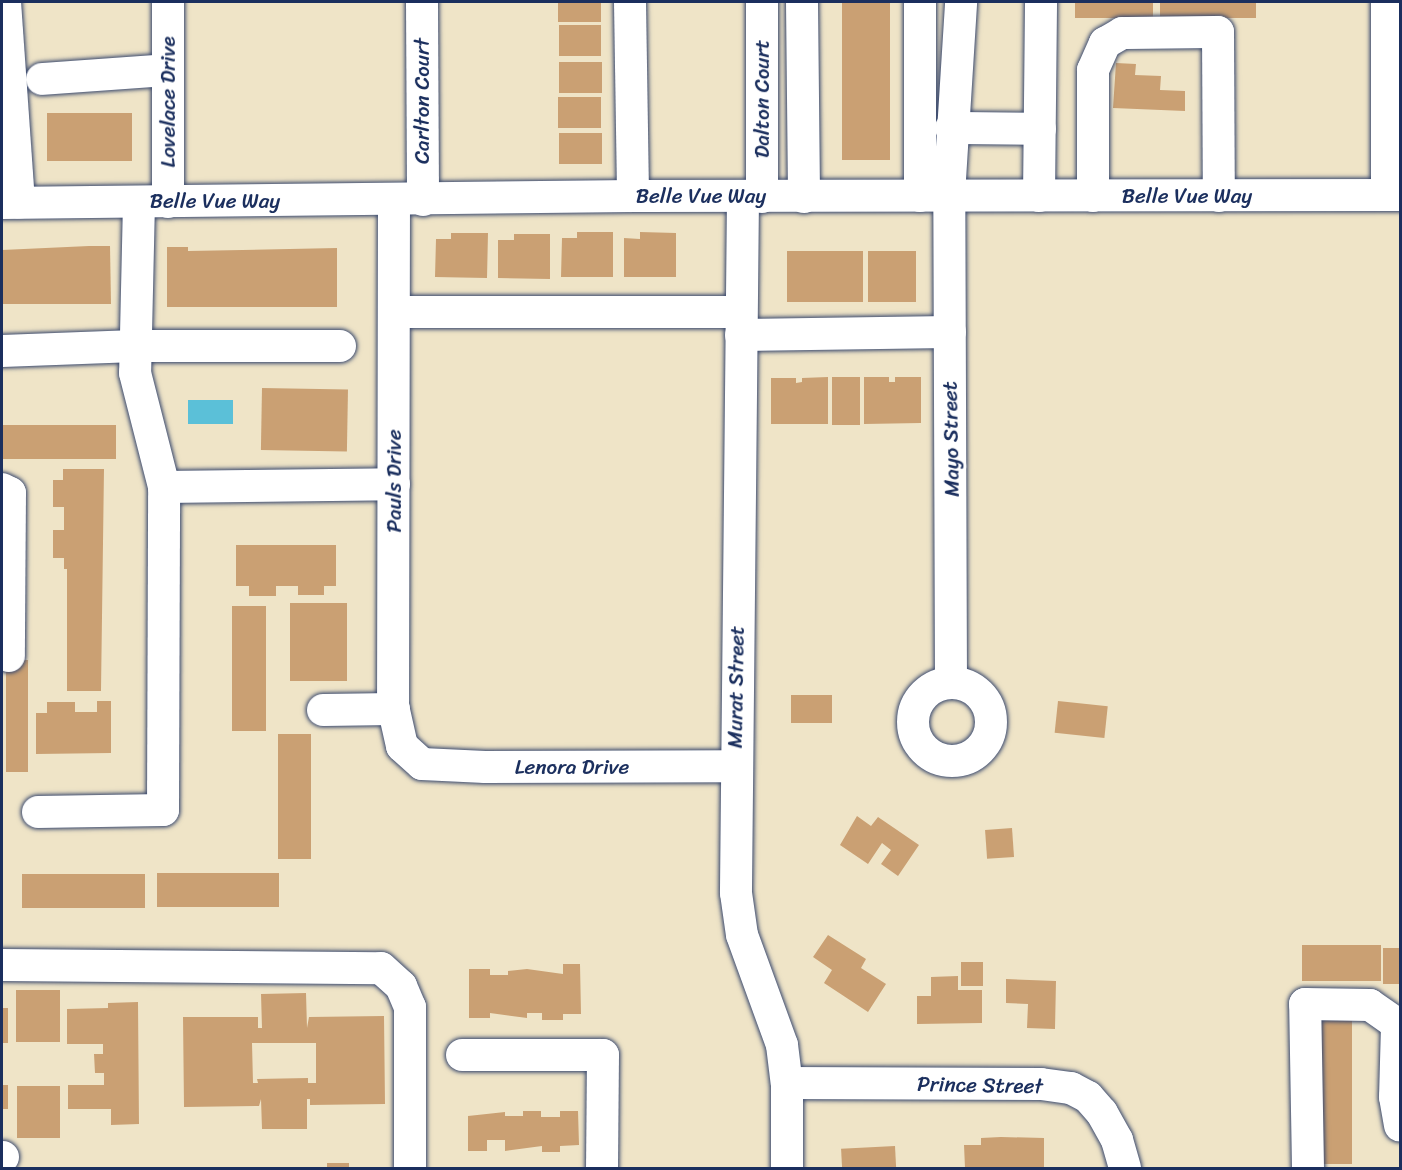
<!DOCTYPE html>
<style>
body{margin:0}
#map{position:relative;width:1402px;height:1170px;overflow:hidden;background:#efe4c7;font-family:Sriracha,sans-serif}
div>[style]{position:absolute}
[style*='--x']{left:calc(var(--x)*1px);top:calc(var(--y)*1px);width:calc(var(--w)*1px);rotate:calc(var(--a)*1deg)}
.water>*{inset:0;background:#5bc0d8;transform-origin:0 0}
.building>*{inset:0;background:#caa073;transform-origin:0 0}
.roads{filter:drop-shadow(0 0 2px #3b4a6e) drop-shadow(0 0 2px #3b4a6e)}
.minor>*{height:32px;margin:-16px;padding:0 16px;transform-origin:16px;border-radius:16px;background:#fff}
.minor>.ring{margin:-16px;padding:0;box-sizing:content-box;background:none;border:32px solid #fff;border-radius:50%}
span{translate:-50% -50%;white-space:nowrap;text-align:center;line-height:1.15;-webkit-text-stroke:5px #fff;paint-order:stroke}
.street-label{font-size:21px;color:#1b2f5e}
.frame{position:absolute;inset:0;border:3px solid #1b2f5e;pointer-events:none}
</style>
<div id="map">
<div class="water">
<i style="left:188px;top:400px;width:45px;height:24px"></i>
</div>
<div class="building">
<i style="left:558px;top:2px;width:43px;height:20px"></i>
<i style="left:842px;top:2px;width:48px;height:158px"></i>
<i style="left:1075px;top:2px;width:78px;height:16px"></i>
<i style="left:1160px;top:2px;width:96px;height:16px"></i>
<i style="left:559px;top:25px;width:42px;height:31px"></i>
<i style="left:559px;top:62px;width:43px;height:31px"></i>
<i style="clip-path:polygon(1116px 63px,1136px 64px,1135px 75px,1161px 76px,1160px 90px,1185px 91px,1185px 111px,1113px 108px)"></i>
<i style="left:558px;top:97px;width:43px;height:31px"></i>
<i style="left:132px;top:113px;width:48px;height:85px;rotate:90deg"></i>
<i style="left:559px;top:133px;width:43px;height:31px"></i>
<i style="clip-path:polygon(577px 232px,613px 232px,613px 277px,561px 277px,562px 238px,577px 238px)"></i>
<i style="clip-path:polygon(640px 232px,676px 233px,676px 277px,624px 277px,624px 238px,640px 239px)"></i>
<i style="clip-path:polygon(451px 233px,488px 233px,487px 278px,435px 277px,436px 239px,451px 239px)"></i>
<i style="clip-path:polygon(514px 234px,550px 234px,550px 279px,498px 278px,498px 240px,514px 240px)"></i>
<i style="clip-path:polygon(89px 246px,110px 246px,111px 304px,2px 304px,2px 250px)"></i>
<i style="clip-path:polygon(167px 247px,188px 247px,188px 251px,337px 248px,337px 307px,167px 307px)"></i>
<i style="left:787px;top:251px;width:76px;height:51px"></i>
<i style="left:868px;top:251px;width:48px;height:51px"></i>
<i style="clip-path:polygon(828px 377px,828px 424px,771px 424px,771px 378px,796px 378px,796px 383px,802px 382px,802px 378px)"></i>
<i style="left:832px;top:377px;width:28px;height:48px"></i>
<i style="clip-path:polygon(864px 377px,889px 377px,889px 382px,895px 382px,895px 377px,921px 377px,921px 423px,864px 424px)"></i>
<i style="left:262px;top:388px;width:86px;height:62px;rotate:1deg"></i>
<i style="left:116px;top:425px;width:34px;height:114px;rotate:90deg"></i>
<i style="clip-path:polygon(63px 469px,104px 469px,101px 691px,67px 691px,67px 569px,64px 569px,64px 558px,53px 558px,53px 530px,64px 530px,64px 507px,53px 507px,53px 480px,63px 480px)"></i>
<i style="clip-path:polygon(236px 545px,336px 545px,336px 586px,324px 586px,324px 595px,298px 595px,298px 586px,276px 586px,276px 596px,249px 596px,249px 586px,236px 586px)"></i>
<i style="left:290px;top:603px;width:57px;height:78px"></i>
<i style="left:266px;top:606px;width:125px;height:34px;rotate:90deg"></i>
<i style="left:6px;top:660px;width:22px;height:112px"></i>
<i style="left:791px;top:695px;width:41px;height:28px"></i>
<i style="clip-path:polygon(97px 701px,111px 701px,111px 753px,36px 754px,36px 713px,47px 713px,47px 702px,75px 702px,75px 712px,97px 712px)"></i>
<i style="left:1058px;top:701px;width:50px;height:32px;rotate:6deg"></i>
<i style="left:311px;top:734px;width:125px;height:33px;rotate:90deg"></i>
<i style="clip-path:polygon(857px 816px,871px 826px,878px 817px,919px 845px,898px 876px,881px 864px,891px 850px,882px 843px,868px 864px,840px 845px)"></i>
<i style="left:1012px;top:828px;width:29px;height:27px;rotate:86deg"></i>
<i style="left:279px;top:873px;width:34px;height:122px;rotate:90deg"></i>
<i style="left:145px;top:874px;width:34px;height:123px;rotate:90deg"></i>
<i style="clip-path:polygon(828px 935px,866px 959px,861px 968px,886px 984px,868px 1012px,824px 983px,832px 970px,813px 957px)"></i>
<i style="left:1302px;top:945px;width:79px;height:36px"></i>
<i style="left:1383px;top:948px;width:17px;height:36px"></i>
<i style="left:961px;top:962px;width:22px;height:24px"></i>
<i style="clip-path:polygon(563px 964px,580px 964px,581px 1014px,563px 1014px,563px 1020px,542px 1020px,542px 1013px,527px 1013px,527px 1018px,490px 1013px,490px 1018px,469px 1018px,469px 969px,490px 969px,490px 975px,508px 975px,508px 971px,527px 969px,563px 974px)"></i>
<i style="clip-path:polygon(958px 976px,958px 990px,982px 990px,982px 1023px,917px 1024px,917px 996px,931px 996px,931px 977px)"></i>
<i style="clip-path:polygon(1006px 979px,1056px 981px,1055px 1029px,1027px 1028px,1028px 1004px,1006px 1003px)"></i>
<i style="left:16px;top:990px;width:44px;height:52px"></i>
<i style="clip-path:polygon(evenodd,306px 993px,307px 1028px,309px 1017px,384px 1016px,385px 1104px,310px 1105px,310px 1099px,307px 1099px,307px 1129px,262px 1129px,261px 1099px,259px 1106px,184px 1107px,183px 1017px,258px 1017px,258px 1028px,262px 1028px,261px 994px,306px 993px,252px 1043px,316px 1043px,316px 1083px,308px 1083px,308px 1078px,257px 1079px,258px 1083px,253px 1083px,252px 1043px)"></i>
<i style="clip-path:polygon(138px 1002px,139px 1124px,111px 1125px,111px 1109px,68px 1109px,68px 1085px,104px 1085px,104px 1073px,95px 1073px,94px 1054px,103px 1054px,103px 1044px,67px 1044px,67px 1009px,108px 1008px,108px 1003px)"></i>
<i style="left:2px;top:1008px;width:6px;height:35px"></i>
<i style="left:1316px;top:1013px;width:36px;height:151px"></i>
<i style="left:2px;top:1085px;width:6px;height:24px"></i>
<i style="left:17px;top:1086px;width:43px;height:52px"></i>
<i style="clip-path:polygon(523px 1111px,541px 1111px,541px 1117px,560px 1117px,560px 1111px,578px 1111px,579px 1145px,560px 1146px,560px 1152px,542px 1152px,542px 1146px,505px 1151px,505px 1140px,487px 1140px,487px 1151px,468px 1151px,468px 1116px,505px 1112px,505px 1116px,523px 1116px)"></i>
<i style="clip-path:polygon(1001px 1137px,1044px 1138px,1044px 1167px,965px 1168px,964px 1145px,981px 1145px,981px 1138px)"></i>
<i style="left:895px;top:1146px;width:22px;height:54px;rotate:87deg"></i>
<i style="left:327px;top:1163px;width:22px;height:5px"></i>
</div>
<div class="roads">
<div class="minor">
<i style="--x:5;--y:2;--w:201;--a:86"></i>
<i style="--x:168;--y:2;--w:200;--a:90"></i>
<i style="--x:422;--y:2;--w:198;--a:89.7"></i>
<i style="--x:630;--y:2;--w:194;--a:89.1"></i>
<i style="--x:762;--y:2;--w:195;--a:90"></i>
<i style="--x:802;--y:2;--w:195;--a:89.4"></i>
<i style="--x:920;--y:2;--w:194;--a:90"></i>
<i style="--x:1387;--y:2;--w:193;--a:90"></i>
<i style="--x:42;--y:79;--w:126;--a:-4.1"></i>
<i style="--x:951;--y:128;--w:89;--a:0.6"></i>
<i style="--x:1039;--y:196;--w:194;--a:-89.4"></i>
<i style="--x:1093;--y:196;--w:126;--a:-90"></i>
<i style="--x:1093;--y:70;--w:30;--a:-66"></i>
<i style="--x:1105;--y:43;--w:20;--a:-30"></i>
<i style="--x:1122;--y:33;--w:96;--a:-0.6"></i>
<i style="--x:1218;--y:32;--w:164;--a:89.7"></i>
<i style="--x:743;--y:197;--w:696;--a:90.58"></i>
<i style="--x:736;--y:893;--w:42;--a:81.9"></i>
<i style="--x:742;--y:935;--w:117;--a:70"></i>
<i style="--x:782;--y:1045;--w:38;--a:83"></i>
<i style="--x:787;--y:1083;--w:85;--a:90"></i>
<i style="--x:394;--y:200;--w:506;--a:90.11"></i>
<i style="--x:393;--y:706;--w:41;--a:77.3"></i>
<i style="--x:402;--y:746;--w:27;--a:42"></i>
<i style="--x:422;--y:764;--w:63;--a:2.7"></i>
<i style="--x:485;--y:767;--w:250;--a:-0.2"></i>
<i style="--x:139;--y:202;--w:171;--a:91.3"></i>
<i style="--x:135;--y:373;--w:118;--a:75.7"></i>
<i style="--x:164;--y:487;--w:230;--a:-0.7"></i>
<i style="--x:2;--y:203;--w:631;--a:-0.64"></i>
<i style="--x:633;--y:196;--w:767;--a:-0.07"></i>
<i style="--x:394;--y:312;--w:347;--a:0"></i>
<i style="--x:741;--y:335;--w:209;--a:-0.8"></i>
<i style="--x:2;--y:351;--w:133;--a:-2.2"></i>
<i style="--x:135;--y:346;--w:205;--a:0"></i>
<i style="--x:2;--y:489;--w:9;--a:27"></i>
<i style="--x:10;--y:493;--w:163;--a:90.4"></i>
<i class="ring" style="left:913px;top:683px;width:46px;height:46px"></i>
<i style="--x:951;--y:683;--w:488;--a:-90.2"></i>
<i style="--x:949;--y:195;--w:193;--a:-86.4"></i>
<i style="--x:323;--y:710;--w:71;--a:-0.8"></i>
<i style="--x:38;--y:812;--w:125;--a:-0.9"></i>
<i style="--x:163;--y:810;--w:323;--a:-89.8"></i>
<i style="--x:2;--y:965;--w:379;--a:0.5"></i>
<i style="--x:381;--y:968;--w:27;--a:42"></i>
<i style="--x:401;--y:986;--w:23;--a:67"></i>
<i style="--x:410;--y:1007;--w:161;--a:90"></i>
<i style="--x:1397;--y:1026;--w:71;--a:91.6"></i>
<i style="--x:1395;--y:1097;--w:29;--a:80"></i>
<i style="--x:462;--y:1055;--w:141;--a:0"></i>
<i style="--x:603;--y:1055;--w:113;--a:90.5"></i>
<i style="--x:787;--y:1083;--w:254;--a:0.2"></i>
<i style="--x:1041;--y:1084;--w:30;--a:8"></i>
<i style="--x:1071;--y:1088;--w:19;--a:28"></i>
<i style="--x:1088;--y:1097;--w:21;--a:49"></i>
<i style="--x:1102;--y:1113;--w:31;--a:61"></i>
<i style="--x:1117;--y:1140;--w:29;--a:74"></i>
<i style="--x:2;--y:1157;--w:1;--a:0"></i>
<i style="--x:1308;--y:1168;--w:164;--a:-91"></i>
<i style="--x:1305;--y:1004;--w:65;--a:0.9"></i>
<i style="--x:1370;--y:1005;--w:37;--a:35"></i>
</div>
</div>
<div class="street-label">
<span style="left:762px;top:99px;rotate:-90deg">Dalton Court</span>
<span style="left:422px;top:101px;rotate:-90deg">Carlton Court</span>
<span style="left:168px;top:102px;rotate:-90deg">Lovelace Drive</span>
<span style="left:701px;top:196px">Belle Vue Way</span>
<span style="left:1187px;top:196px">Belle Vue Way</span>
<span style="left:215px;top:201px">Belle Vue Way</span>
<span style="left:951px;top:439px;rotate:-91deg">Mayo Street</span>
<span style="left:394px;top:481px;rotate:-90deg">Pauls Drive</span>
<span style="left:736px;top:687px;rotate:-89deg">Murat Street</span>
<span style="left:572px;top:767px">Lenora Drive</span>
<span style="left:980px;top:1085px;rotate:1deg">Prince Street</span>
</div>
<div class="frame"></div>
</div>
